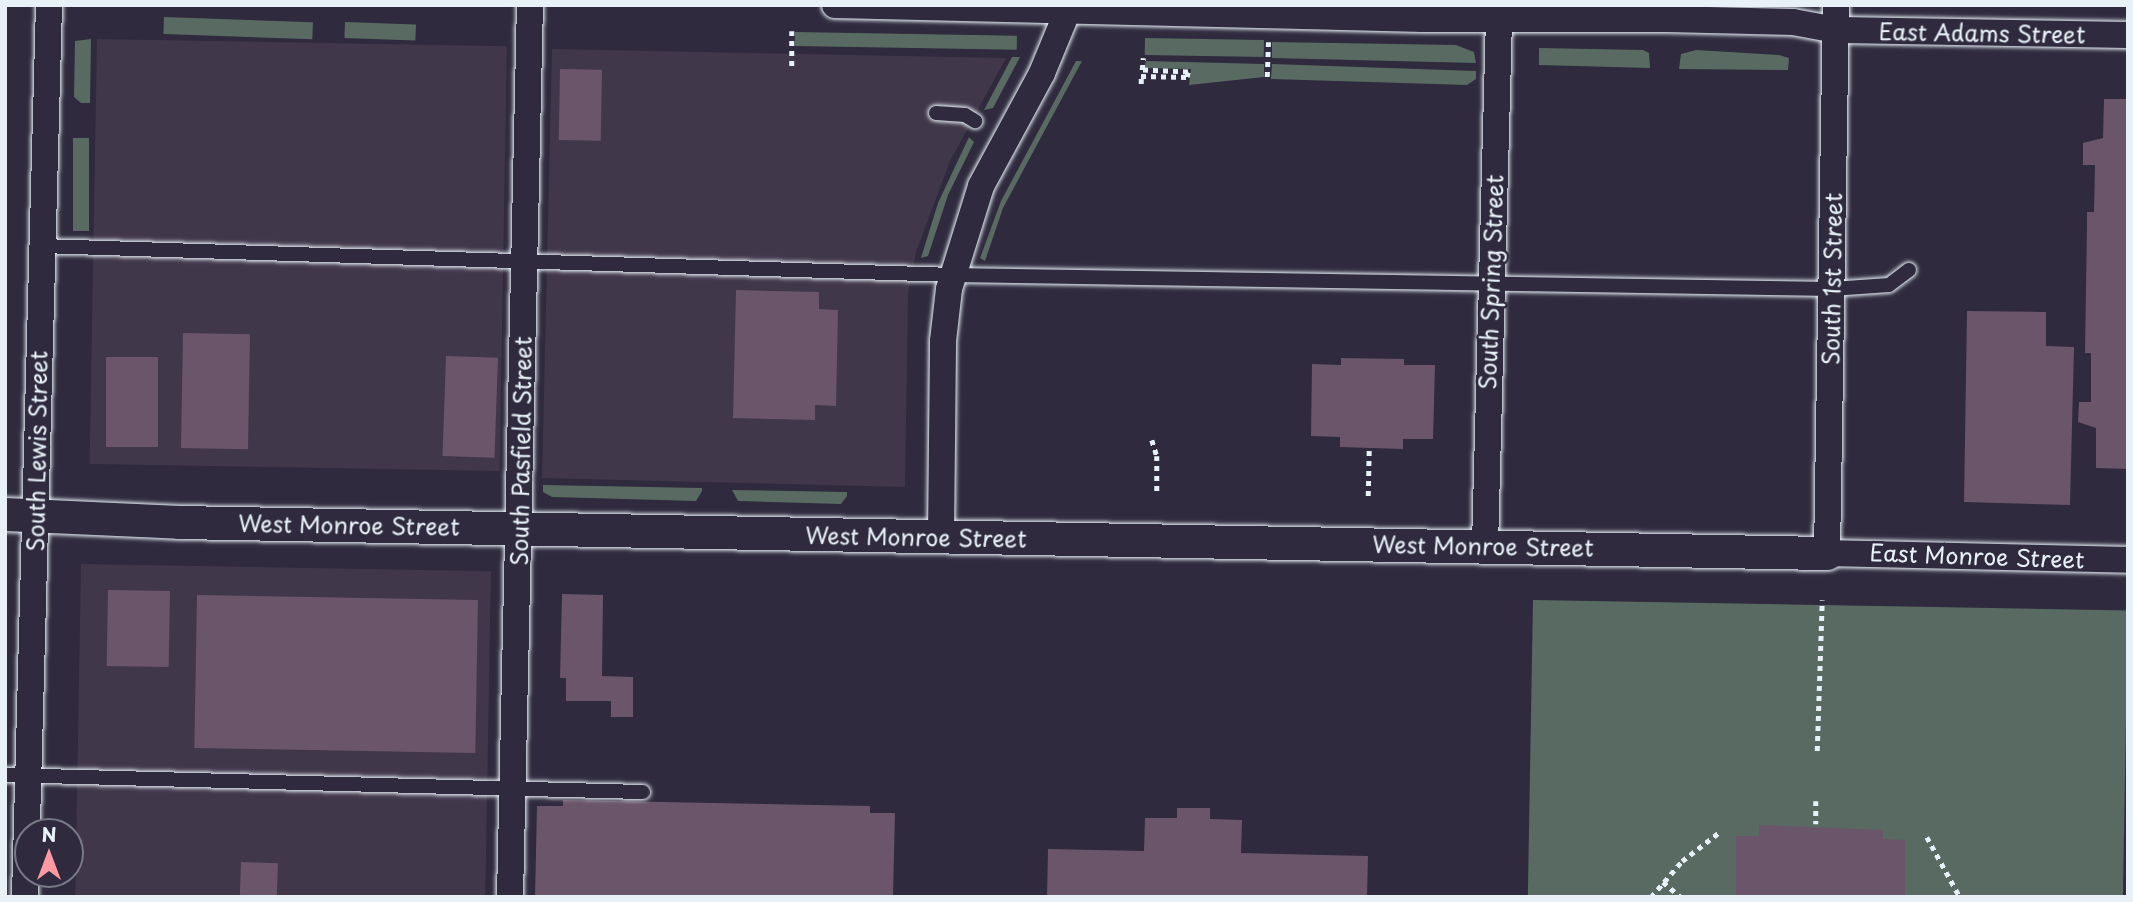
<!DOCTYPE html>
<style>
body{margin:0}
#map{position:relative;width:2133px;height:902px;overflow:hidden;background:#2f2a3d;font-family:"Playpen Sans",sans-serif}
div>[style]{position:absolute}
[style*='--x']{left:calc(var(--x)*1px);top:calc(var(--y)*1px);width:calc(var(--w)*1px);rotate:calc(var(--a)*1deg)}
.built>*{inset:0;background:#41374a;transform-origin:0 0}
.green>*{inset:0;background:#586a62;transform-origin:0 0}
.building>*{inset:0;background:#6a556a;transform-origin:0 0}
.path>*{height:4.5px;margin-top:-2.25px;transform-origin:0;background:repeating-linear-gradient(90deg,#e8f1f8 0 5px,transparent 0 10px)}
.roads{filter:drop-shadow(0 0 2px #e8f1f8) drop-shadow(0 0 2px #e8f1f8)}
.service>*{height:14px;margin:-7px;padding:0 7px;transform-origin:7px;border-radius:7px;background:#2f2a3d}
.minor>*{height:26px;margin:-13px;padding:0 13px;transform-origin:13px;border-radius:13px;background:#2f2a3d}
.tertiary>*{height:33px;margin:-16.5px;padding:0 16.5px;transform-origin:16.5px;border-radius:16.5px;background:#2f2a3d}
span{translate:-50% -50%;white-space:nowrap;text-align:center;line-height:1.15;-webkit-text-stroke:5px #2f2a3d;paint-order:stroke}
.street-label{font-size:23px;color:#e8f1f8}
.frame{position:absolute;inset:0;border:7px solid #e8f1f8;pointer-events:none}
.north{position:absolute;left:14px;top:818px;width:70px;height:70px;box-sizing:border-box;background:#2f2a3d;border:2px solid #797a88;border-radius:50%;rotate:0deg;font-size:19px;font-weight:700;line-height:28px;text-align:center;color:#e8f1f8}
.north::after{content:'';display:block;margin:auto;width:24px;height:32px;background:#ff9aa2;clip-path:polygon(50% 0,100% 100%,50% 72%,0 100%)}
</style>
<div id="map">
<div class="built">
<i style="left:97px;top:39px;width:410px;height:425px;rotate:1deg"></i>
<i style="clip-path:polygon(552px 49px,1006px 58px,950px 161px,916px 252px,908px 293px,905px 487px,542px 478px)"></i>
<i style="left:81px;top:564px;width:410px;height:333px;rotate:1deg"></i>
</div>
<div class="green">
<i style="left:164px;top:17px;width:149px;height:17px;rotate:2deg"></i>
<i style="left:345px;top:22px;width:71px;height:16px;rotate:2deg"></i>
<i style="left:795px;top:32px;width:222px;height:14px;rotate:1deg"></i>
<i style="left:1145px;top:38px;width:119px;height:17px;rotate:1deg"></i>
<i style="clip-path:polygon(91px 39px,90px 103px,81px 103px,74px 97px,75px 41px)"></i>
<i style="clip-path:polygon(1272px 42px,1456px 45px,1474px 52px,1476px 63px,1272px 58px)"></i>
<i style="clip-path:polygon(1539px 48px,1643px 50px,1649px 53px,1650px 68px,1539px 65px)"></i>
<i style="clip-path:polygon(1696px 50px,1779px 55px,1789px 58px,1788px 70px,1679px 69px,1681px 54px)"></i>
<i style="clip-path:polygon(1012px 57px,1020px 57px,993px 108px,984px 110px)"></i>
<i style="clip-path:polygon(1076px 61px,1082px 61px,1003px 208px,985px 261px,980px 258px,1001px 201px)"></i>
<i style="clip-path:polygon(1146px 61px,1264px 64px,1264px 77px,1189px 85px,1191px 69px,1144px 68px)"></i>
<i style="clip-path:polygon(1272px 64px,1476px 71px,1476px 79px,1467px 85px,1271px 79px)"></i>
<i style="clip-path:polygon(969px 137px,974px 142px,948px 195px,928px 256px,921px 258px,938px 203px)"></i>
<i style="left:73px;top:138px;width:16px;height:93px"></i>
<i style="clip-path:polygon(543px 485px,702px 488px,702px 491px,696px 501px,552px 497px,543px 492px)"></i>
<i style="clip-path:polygon(732px 490px,847px 492px,847px 496px,841px 504px,738px 501px)"></i>
<i style="left:1533px;top:600px;width:595px;height:297px;rotate:1deg"></i>
</div>
<div class="building">
<i style="left:560px;top:69px;width:42px;height:71px;rotate:1deg"></i>
<i style="clip-path:polygon(2104px 99px,2128px 99px,2128px 469px,2096px 468px,2096px 428px,2078px 422px,2079px 402px,2091px 402px,2091px 353px,2085px 353px,2087px 225px,2087px 212px,2094px 212px,2095px 165px,2083px 165px,2083px 143px,2103px 138px)"></i>
<i style="clip-path:polygon(736px 290px,819px 292px,819px 309px,838px 310px,836px 406px,815px 405px,815px 420px,733px 418px)"></i>
<i style="clip-path:polygon(1967px 311px,2046px 312px,2046px 346px,2074px 347px,2070px 505px,1964px 502px)"></i>
<i style="left:183px;top:333px;width:67px;height:115px;rotate:1deg"></i>
<i style="left:446px;top:356px;width:52px;height:100px;rotate:2deg"></i>
<i style="left:106px;top:357px;width:52px;height:90px"></i>
<i style="clip-path:polygon(1341px 358px,1404px 359px,1404px 365px,1435px 365px,1433px 439px,1403px 439px,1403px 449px,1340px 447px,1340px 437px,1311px 436px,1312px 364px,1341px 365px)"></i>
<i style="left:108px;top:590px;width:62px;height:76px;rotate:1deg"></i>
<i style="clip-path:polygon(562px 594px,603px 595px,602px 676px,633px 677px,633px 717px,611px 717px,611px 701px,566px 701px,566px 678px,560px 678px)"></i>
<i style="left:197px;top:595px;width:281px;height:153px;rotate:1deg"></i>
<i style="clip-path:polygon(563px 800px,870px 806px,870px 813px,895px 813px,893px 897px,535px 897px,537px 806px,563px 806px)"></i>
<i style="clip-path:polygon(1177px 808px,1210px 808px,1210px 819px,1242px 820px,1241px 853px,1368px 856px,1367px 897px,1047px 897px,1048px 849px,1144px 851px,1145px 818px,1177px 818px)"></i>
<i style="clip-path:polygon(1759px 825px,1883px 830px,1883px 839px,1905px 840px,1905px 897px,1736px 897px,1736px 836px,1759px 836px)"></i>
<i style="left:241px;top:862px;width:37px;height:35px;rotate:2deg"></i>
</div>
<div class="path">
<i style="--x:792;--y:31;--w:35;--a:90"></i>
<i style="--x:1267;--y:77;--w:35;--a:-88"></i>
<i style="--x:1141;--y:84;--w:8;--a:-90"></i>
<i style="--x:1141;--y:76;--w:46;--a:1.2"></i>
<i style="--x:1187;--y:77;--w:5;--a:-79"></i>
<i style="--x:1188;--y:72;--w:46;--a:-177.5"></i>
<i style="--x:1142;--y:70;--w:12;--a:-85"></i>
<i style="--x:1152;--y:440;--w:17;--a:73"></i>
<i style="--x:1157;--y:456;--w:36;--a:90"></i>
<i style="--x:1368;--y:496;--w:48;--a:-88.8"></i>
<i style="--x:1817;--y:751;--w:151;--a:-88.1"></i>
<i style="--x:1816;--y:801;--w:23;--a:90"></i>
<i style="--x:1927;--y:837;--w:68;--a:61.2"></i>
<i style="--x:1663;--y:882;--w:23;--a:40"></i>
<i style="--x:1651;--y:897;--w:48;--a:-49.3"></i>
<i style="--x:1682;--y:861;--w:49;--a:-37.6"></i>
</div>
<div class="roads">
<div class="service">
<i style="--x:936;--y:113;--w:29;--a:4"></i>
<i style="--x:965;--y:115;--w:12;--a:31"></i>
<i style="--x:41;--y:246;--w:911;--a:1.82"></i>
<i style="--x:952;--y:275;--w:880;--a:0.91"></i>
<i style="--x:1832;--y:289;--w:57;--a:-4"></i>
<i style="--x:1889;--y:285;--w:25;--a:-37"></i>
<i style="--x:5;--y:775;--w:638;--a:1.53"></i>
</div>
<div class="minor">
<i style="--x:835;--y:5;--w:588;--a:1.36"></i>
<i style="--x:1423;--y:19;--w:243;--a:0"></i>
<i style="--x:1666;--y:19;--w:127;--a:1.4"></i>
<i style="--x:1793;--y:22;--w:44;--a:10.5"></i>
<i style="--x:1836;--y:30;--w:292;--a:1"></i>
<i style="--x:1836;--y:5;--w:548;--a:90.94"></i>
<i style="--x:1827;--y:553;--w:301;--a:1.3"></i>
<i style="--x:941;--y:537;--w:196;--a:-89.4"></i>
<i style="--x:943;--y:341;--w:52;--a:-83.4"></i>
<i style="--x:949;--y:289;--w:108;--a:-72.7"></i>
<i style="--x:981;--y:186;--w:128;--a:-61.6"></i>
<i style="--x:1042;--y:73;--w:74;--a:-67.6"></i>
<i style="--x:1485;--y:546;--w:528;--a:-88.48"></i>
<i style="--x:25;--y:897;--w:892;--a:-88.46"></i>
<i style="--x:510;--y:897;--w:892;--a:-88.72"></i>
</div>
<div class="tertiary">
<i style="--x:5;--y:514;--w:174;--a:2.6"></i>
<i style="--x:179;--y:522;--w:1648;--a:1.08"></i>
</div>
</div>
<div class="street-label">
<span style="left:1982px;top:33px;rotate:1deg">East Adams Street</span>
<span style="left:1832px;top:279px;rotate:-89deg">South 1st Street</span>
<span style="left:1491px;top:282px;rotate:-88deg">South Spring Street</span>
<span style="left:37px;top:451px;rotate:-89deg">South Lewis Street</span>
<span style="left:521px;top:451px;rotate:-89deg">South Pasfield Street</span>
<span style="left:349px;top:525px;rotate:1deg">West Monroe Street</span>
<span style="left:916px;top:537px;rotate:1deg">West Monroe Street</span>
<span style="left:1483px;top:546px;rotate:1deg">West Monroe Street</span>
<span style="left:1977px;top:556px;rotate:2deg">East Monroe Street</span>
</div>
<div class="frame"></div>
<div class="north">N</div>
</div>
